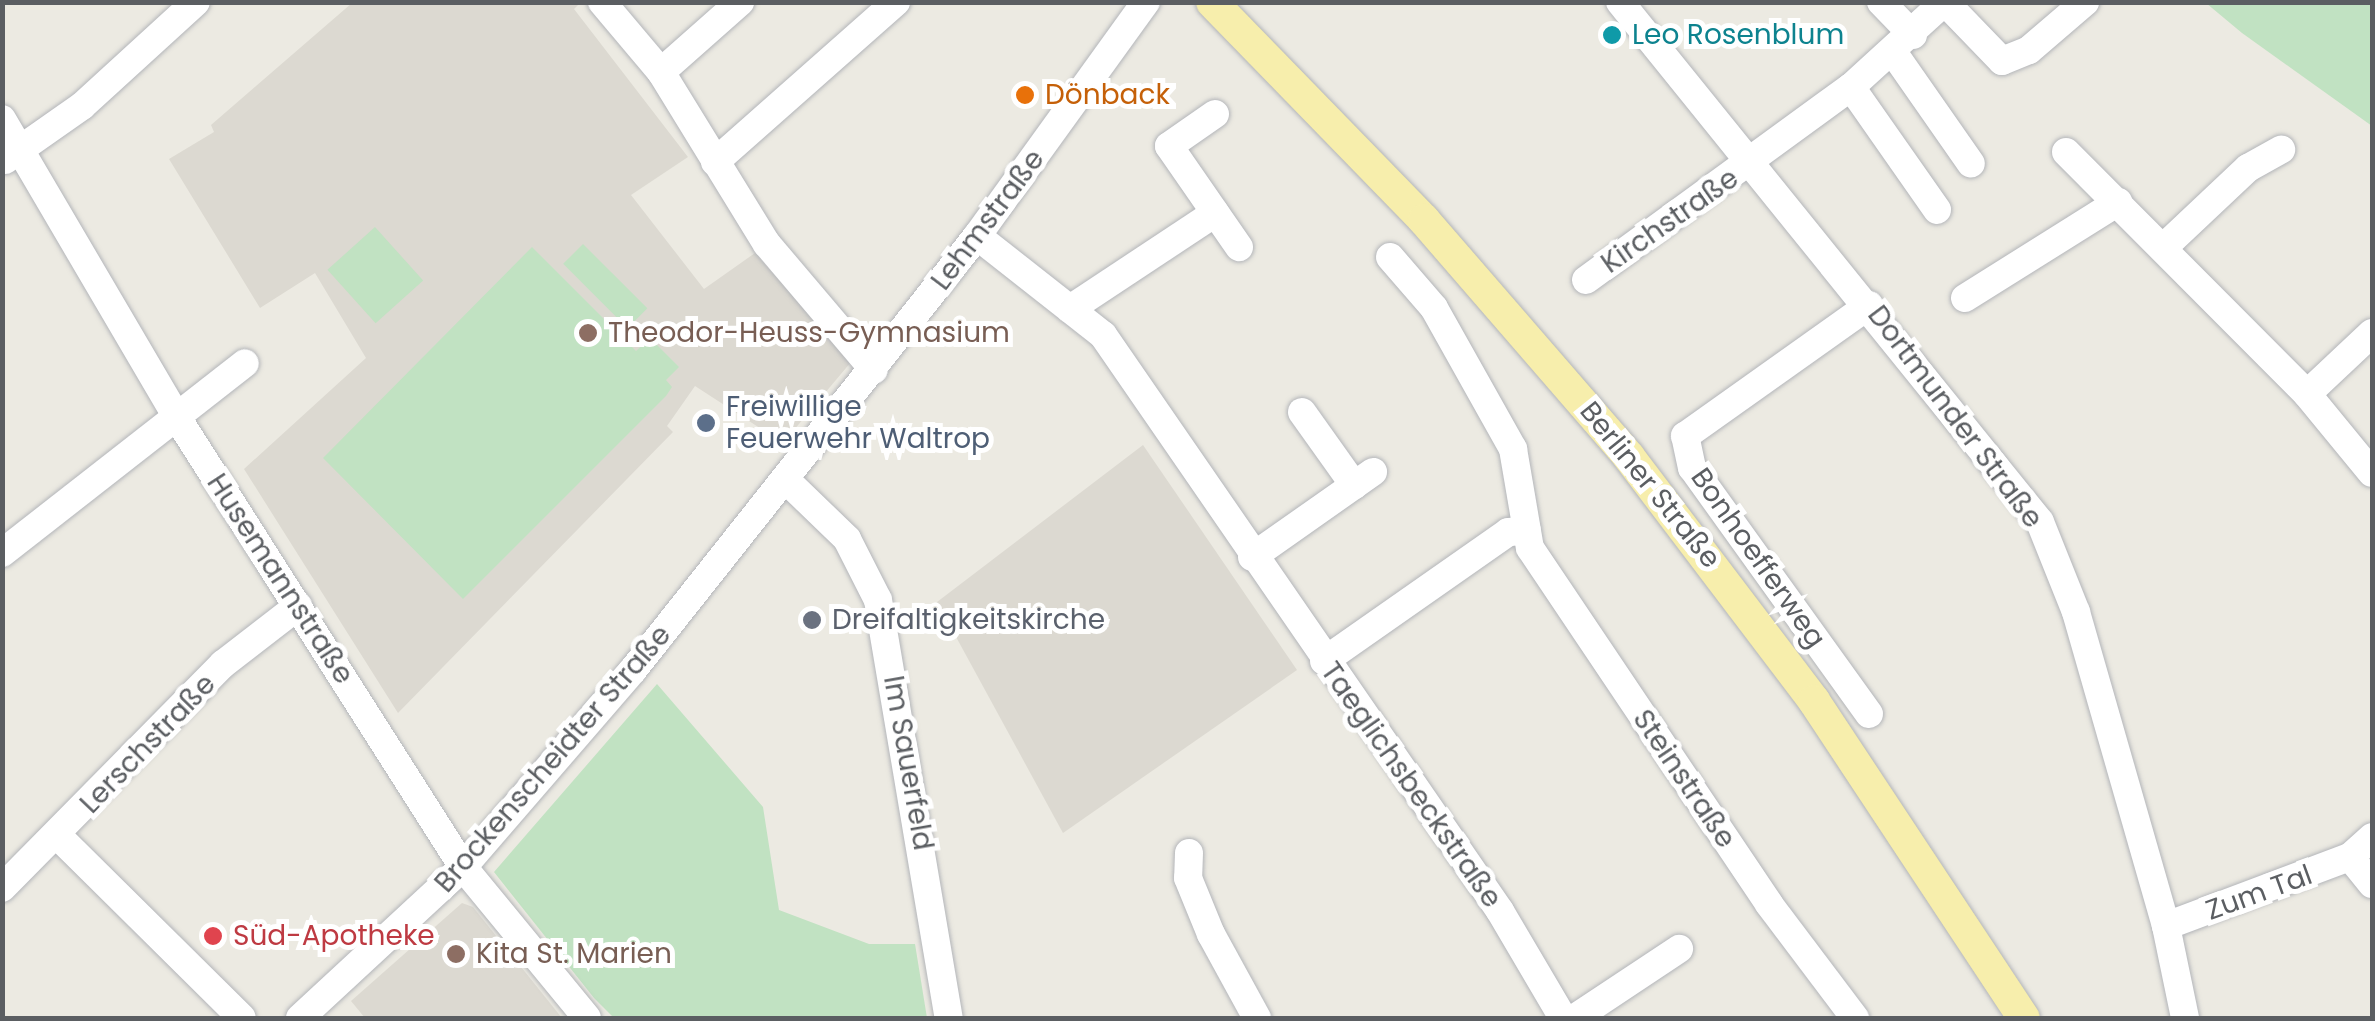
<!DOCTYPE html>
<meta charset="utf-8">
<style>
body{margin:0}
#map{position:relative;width:2375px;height:1021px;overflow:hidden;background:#eceae2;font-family:Poppins,sans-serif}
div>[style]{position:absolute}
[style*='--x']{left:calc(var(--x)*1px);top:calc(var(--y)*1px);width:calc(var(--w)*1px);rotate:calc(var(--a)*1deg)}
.education>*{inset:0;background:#dcd9d1}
.green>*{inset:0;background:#c1e2c2;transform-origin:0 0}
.roads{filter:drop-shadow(0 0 2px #b3b5b9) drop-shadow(0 0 2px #b3b5b9)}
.minor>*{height:28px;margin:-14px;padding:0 14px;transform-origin:14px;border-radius:14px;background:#fff}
.major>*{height:32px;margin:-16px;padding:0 16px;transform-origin:16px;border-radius:16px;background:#f7eeac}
.dots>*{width:28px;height:28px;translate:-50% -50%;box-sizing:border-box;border:5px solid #fff;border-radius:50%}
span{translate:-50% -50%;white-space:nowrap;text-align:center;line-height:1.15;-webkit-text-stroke:10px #fff;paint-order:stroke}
.culture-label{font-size:28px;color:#0d838f}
.left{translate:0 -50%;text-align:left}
.food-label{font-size:28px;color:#c56008}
.street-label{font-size:28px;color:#5b5e62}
.education-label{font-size:28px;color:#785e54}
.service-label{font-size:28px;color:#4e5e75}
.worship-label{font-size:28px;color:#5b616d}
.health-label{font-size:28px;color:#be3a42}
.frame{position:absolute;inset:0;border:5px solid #5b5e62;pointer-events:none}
</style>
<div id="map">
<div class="education">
<i style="clip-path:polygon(352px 3px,580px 3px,574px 9px,688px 157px,631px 195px,704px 289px,755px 253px,851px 362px,783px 443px,695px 386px,667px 426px,673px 432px,398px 713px,244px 469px,366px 358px,315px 273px,260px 308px,169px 159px,214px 132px,211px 125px)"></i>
<i style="clip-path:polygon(1143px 445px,1297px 670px,1063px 833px,937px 602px)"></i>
<i style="clip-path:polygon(462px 903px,473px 907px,562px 1018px,365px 1018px,351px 1001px)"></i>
</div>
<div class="green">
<i style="clip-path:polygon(2206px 3px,2372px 3px,2372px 126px,2242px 33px)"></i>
<i style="left:375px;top:227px;width:72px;height:64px;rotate:48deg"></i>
<i style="left:583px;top:244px;width:91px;height:28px;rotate:45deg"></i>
<i style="clip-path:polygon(532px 247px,636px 351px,650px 338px,679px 367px,666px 380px,672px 387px,666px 396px,463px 599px,323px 458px)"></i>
<i style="clip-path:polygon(657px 684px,763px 807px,779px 910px,869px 944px,915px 944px,927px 1018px,614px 1018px,594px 998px,494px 872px)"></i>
</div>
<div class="roads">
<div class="minor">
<i style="--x:602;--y:2;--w:92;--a:49.9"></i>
<i style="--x:661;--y:72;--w:202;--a:58.4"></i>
<i style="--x:767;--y:244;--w:165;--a:49.7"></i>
<i style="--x:1620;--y:2;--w:668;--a:51.07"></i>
<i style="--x:2040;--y:522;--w:97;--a:68.2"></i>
<i style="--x:2076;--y:612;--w:327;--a:74"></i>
<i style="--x:2166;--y:926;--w:94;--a:78.3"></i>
<i style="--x:1881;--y:2;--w:46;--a:45.9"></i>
<i style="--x:1945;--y:2;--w:82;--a:46"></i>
<i style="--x:2002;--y:61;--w:29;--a:-22"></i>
<i style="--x:2029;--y:50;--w:74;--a:-40.6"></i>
<i style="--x:1893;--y:52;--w:136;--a:55.1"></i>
<i style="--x:661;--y:72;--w:106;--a:-41.5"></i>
<i style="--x:1851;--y:87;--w:150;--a:55"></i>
<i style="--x:1215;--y:114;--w:56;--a:145.2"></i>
<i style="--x:1169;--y:146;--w:123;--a:55.3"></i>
<i style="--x:2;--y:119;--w:348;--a:59.6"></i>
<i style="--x:178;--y:419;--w:531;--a:57.54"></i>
<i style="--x:463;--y:867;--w:195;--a:50.6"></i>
<i style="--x:2066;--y:152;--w:342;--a:45.1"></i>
<i style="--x:2307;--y:394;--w:102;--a:50.6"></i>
<i style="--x:5;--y:160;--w:94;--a:-35"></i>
<i style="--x:82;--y:106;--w:154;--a:-42.4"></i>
<i style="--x:715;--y:162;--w:242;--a:-41.5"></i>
<i style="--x:977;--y:236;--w:160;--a:38.2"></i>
<i style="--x:1103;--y:335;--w:700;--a:55.42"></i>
<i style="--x:1500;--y:911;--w:124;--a:59.5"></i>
<i style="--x:2163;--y:248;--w:117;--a:-43.3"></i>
<i style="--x:2248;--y:168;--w:38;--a:-29"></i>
<i style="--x:1390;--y:257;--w:67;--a:49.2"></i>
<i style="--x:1434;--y:308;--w:162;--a:60.7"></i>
<i style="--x:1513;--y:449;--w:100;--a:80.3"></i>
<i style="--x:1530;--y:548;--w:429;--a:56.1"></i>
<i style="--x:1769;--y:904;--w:143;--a:53"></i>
<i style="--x:1586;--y:280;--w:328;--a:-36.1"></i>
<i style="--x:1851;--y:87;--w:126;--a:-42.4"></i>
<i style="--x:1965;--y:298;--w:181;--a:-32.1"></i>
<i style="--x:1070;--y:309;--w:174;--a:-33.5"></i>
<i style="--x:2307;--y:394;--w:89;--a:-43.2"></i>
<i style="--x:1302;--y:412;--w:90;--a:54.5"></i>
<i style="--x:786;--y:480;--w:85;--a:44"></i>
<i style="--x:847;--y:539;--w:68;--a:63.1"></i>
<i style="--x:878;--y:600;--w:424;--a:80.4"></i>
<i style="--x:2;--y:553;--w:308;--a:-38"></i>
<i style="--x:1252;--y:557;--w:148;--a:-35.1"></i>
<i style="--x:1324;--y:661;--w:225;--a:-35"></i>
<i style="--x:1508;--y:532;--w:19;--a:-3"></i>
<i style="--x:1869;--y:714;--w:303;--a:-125.7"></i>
<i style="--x:1692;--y:468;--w:33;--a:-102"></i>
<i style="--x:1685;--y:436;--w:226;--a:-35.4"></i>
<i style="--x:59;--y:837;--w:257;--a:44.7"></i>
<i style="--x:1189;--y:853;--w:25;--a:92"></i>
<i style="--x:1188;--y:878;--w:61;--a:67.7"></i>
<i style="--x:1211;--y:934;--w:96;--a:61.3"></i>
<i style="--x:2350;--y:857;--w:35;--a:51"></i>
<i style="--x:2;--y:888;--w:315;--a:-45.4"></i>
<i style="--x:223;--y:664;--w:95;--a:-37.7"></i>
<i style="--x:2166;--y:926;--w:197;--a:-20.6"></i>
<i style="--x:2350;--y:857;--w:30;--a:-42"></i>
<i style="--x:300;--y:1018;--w:222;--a:-42.8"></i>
<i style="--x:463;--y:867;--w:260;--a:-49.2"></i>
<i style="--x:633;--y:670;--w:554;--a:-51.6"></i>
<i style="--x:977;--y:236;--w:289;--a:-54.2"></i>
<i style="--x:1575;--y:1018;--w:125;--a:-33.6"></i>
</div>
<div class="major">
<i style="--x:1212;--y:2;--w:304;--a:45.8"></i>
<i style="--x:1424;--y:220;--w:313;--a:49.1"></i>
<i style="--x:1629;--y:457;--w:306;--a:52.8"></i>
<i style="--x:1814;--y:701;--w:380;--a:56.5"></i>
</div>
</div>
<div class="dots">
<i style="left:1612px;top:35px;background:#0f9aa8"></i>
<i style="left:1025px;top:95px;background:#e8710a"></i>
<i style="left:588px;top:333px;background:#8d6e63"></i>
<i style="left:706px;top:423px;background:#5c6f8a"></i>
<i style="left:812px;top:620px;background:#6b7280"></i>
<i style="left:213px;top:936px;background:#e0444e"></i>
<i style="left:456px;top:954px;background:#8d6e63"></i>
</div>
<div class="culture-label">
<span class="left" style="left:1632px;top:35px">Leo Rosenblum</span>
</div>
<div class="food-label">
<span class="left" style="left:1045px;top:95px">Dönback</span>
</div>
<div class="street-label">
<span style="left:988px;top:220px;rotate:-53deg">Lehmstraße</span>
<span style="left:1670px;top:221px;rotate:-35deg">Kirchstraße</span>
<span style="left:1955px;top:417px;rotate:53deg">Dortmunder Straße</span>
<span style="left:1650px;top:485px;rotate:51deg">Berliner Straße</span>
<span style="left:1758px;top:558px;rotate:55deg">Bonhoefferweg</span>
<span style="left:280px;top:579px;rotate:57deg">Husemannstraße</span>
<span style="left:148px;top:744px;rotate:-46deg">Lerschstraße</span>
<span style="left:553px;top:759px;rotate:-49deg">Brockenscheidter Straße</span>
<span style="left:908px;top:763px;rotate:80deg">Im Sauerfeld</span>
<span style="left:1684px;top:779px;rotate:56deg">Steinstraße</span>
<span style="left:1411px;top:785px;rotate:55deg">Taeglichsbeckstraße</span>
<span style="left:2259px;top:893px;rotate:-20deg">Zum Tal</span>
</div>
<div class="education-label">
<span class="left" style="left:608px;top:333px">Theodor-Heuss-Gymnasium</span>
<span class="left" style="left:476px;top:954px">Kita St. Marien</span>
</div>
<div class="service-label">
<span class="left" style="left:726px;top:423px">Freiwillige<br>Feuerwehr Waltrop</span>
</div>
<div class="worship-label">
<span class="left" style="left:832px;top:620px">Dreifaltigkeitskirche</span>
</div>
<div class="health-label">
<span class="left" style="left:233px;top:936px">Süd-Apotheke</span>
</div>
<div class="frame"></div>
</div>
